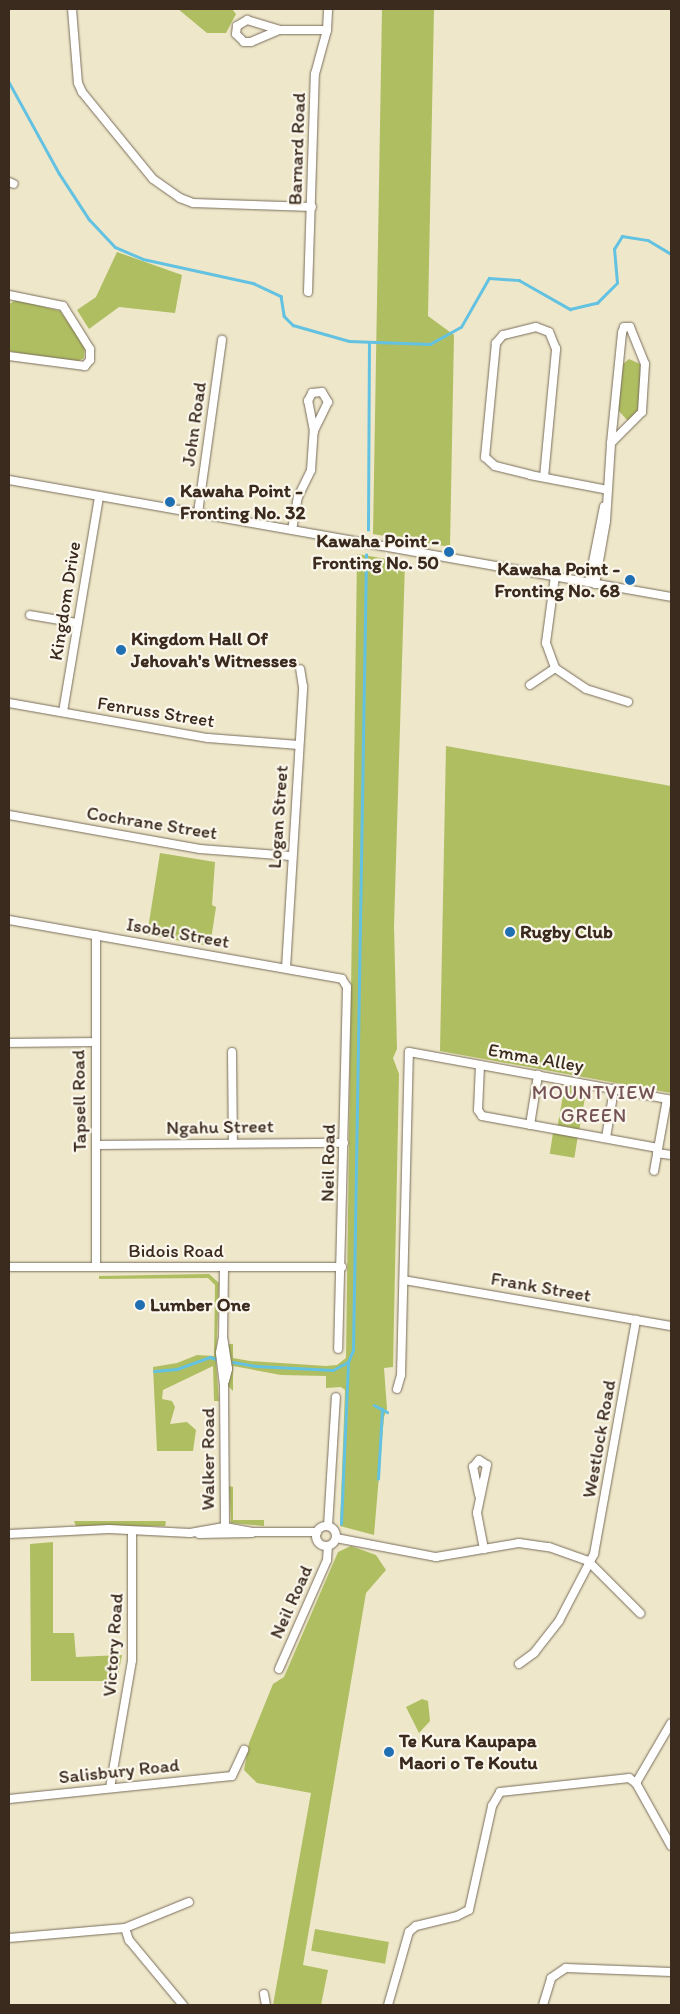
<!DOCTYPE html>
<style>
body{margin:0}
#map{position:relative;width:680px;height:2014px;overflow:hidden;background:#eee7ca;font-family:Itim,sans-serif}
div>[style]{position:absolute}
[style*='--x']{left:calc(var(--x)*1px);top:calc(var(--y)*1px);width:calc(var(--w)*1px);rotate:calc(var(--a)*1deg)}
.green>*{inset:0;background:#afbe61;transform-origin:0 0}
.stream>*{height:2.5px;margin:-1.25px;padding:0 1.25px;transform-origin:1.25px;border-radius:1.25px;background:#63c2e1}
.roads{filter:drop-shadow(0 0 1px #7a6c5a) drop-shadow(0 0 1px #7a6c5a)}
.minor>*{height:8px;margin:-4px;padding:0 4px;transform-origin:4px;border-radius:4px;background:#fff}
.minor>.ring{margin:-4px;padding:0;box-sizing:content-box;background:none;border:8px solid #fff;border-radius:50%}
.dots>*{width:14px;height:14px;translate:-50% -50%;box-sizing:border-box;border:2px solid #fbf7ec;border-radius:50%}
span{translate:-50% -50%;white-space:nowrap;text-align:center;line-height:1.15;-webkit-text-stroke:4.5px #fbf7ec;paint-order:stroke}
.street-label{font-size:19px;color:#3b2a1e}
.poi-label{font-size:19px;color:#3b2a1e;font-weight:700}
.left{translate:0 -50%;text-align:left}
.right{translate:-100% -50%;text-align:right}
.neighbourhood-label{font-size:20px;color:#755355;letter-spacing:1px}
.frame{position:absolute;inset:0;border:10px solid #3b2a1e;pointer-events:none}
</style>
<div id="map">
<div class="green">
<i style="clip-path:polygon(178px 9px,232px 9px,236px 14px,226px 33px,207px 33px)"></i>
<i style="clip-path:polygon(382px 9px,434px 9px,428px 316px,454px 335px,450px 547px,373px 534px)"></i>
<i style="clip-path:polygon(117px 252px,182px 275px,175px 313px,119px 307px,89px 329px,77px 310px,96px 297px)"></i>
<i style="clip-path:polygon(16px 300px,60px 311px,85px 346px,84px 358px,75px 363px,9px 351px,9px 304px)"></i>
<i style="clip-path:polygon(629px 359px,640px 364px,642px 388px,638px 411px,628px 421px,618px 410px,623px 364px)"></i>
<i style="clip-path:polygon(357px 554px,405px 562px,394px 926px,397px 1049px,393px 1058px,399px 1074px,393px 1367px,384px 1368px,387px 1409px,384px 1417px,374px 1535px,340px 1526px,345px 1390px,341px 1387px,326px 1388px,326px 1376px,281px 1375px,233px 1366px,233px 1391px,228px 1386px,228px 1344px,233px 1344px,233px 1358px,250px 1361px,326px 1366px,337px 1365px,346px 1358px)"></i>
<i style="clip-path:polygon(446px 746px,671px 786px,671px 1093px,440px 1051px)"></i>
<i style="clip-path:polygon(160px 853px,215px 862px,212px 905px,216px 907px,210px 946px,147px 935px)"></i>
<i style="left:565px;top:1084px;width:22px;height:42px;rotate:10deg"></i>
<i style="left:553px;top:1133px;width:25px;height:21px;rotate:9deg"></i>
<i style="clip-path:polygon(209px 1274px,219px 1283px,216px 1361px,219px 1401px,214px 1401px,213px 1366px,163px 1390px,162px 1399px,172px 1401px,175px 1407px,170px 1424px,187px 1422px,196px 1430px,193px 1451px,157px 1451px,153px 1367px,177px 1363px,197px 1355px,214px 1356px,215px 1285px,208px 1278px,99px 1279px,99px 1276px)"></i>
<i style="clip-path:polygon(229px 1486px,233px 1487px,233px 1520px,264px 1520px,264px 1526px,231px 1523px)"></i>
<i style="clip-path:polygon(74px 1521px,165px 1521px,166px 1522px,165px 1526px,76px 1526px)"></i>
<i style="clip-path:polygon(53px 1542px,53px 1633px,74px 1633px,76px 1657px,122px 1655px,117px 1681px,31px 1681px,30px 1544px)"></i>
<i style="clip-path:polygon(351px 1546px,376px 1555px,386px 1570px,366px 1593px,303px 1965px,328px 1970px,321px 2005px,273px 2005px,311px 1793px,257px 1783px,244px 1770px,249px 1743px,273px 1684px,284px 1677px,338px 1552px)"></i>
<i style="clip-path:polygon(422px 1699px,428px 1701px,430px 1721px,419px 1733px,406px 1707px)"></i>
<i style="left:315px;top:1929px;width:75px;height:22px;rotate:10deg"></i>
</div>
<div class="stream">
<i style="--x:9;--y:82;--w:104;--a:61.2"></i>
<i style="--x:59;--y:173;--w:55;--a:56.9"></i>
<i style="--x:89;--y:219;--w:38;--a:47"></i>
<i style="--x:115;--y:247;--w:30;--a:23"></i>
<i style="--x:143;--y:259;--w:113;--a:12.3"></i>
<i style="--x:253;--y:283;--w:31;--a:25"></i>
<i style="--x:281;--y:296;--w:20;--a:81"></i>
<i style="--x:284;--y:316;--w:13;--a:45"></i>
<i style="--x:293;--y:325;--w:58;--a:15.9"></i>
<i style="--x:349;--y:341;--w:81;--a:2.1"></i>
<i style="--x:430;--y:344;--w:35;--a:-29"></i>
<i style="--x:461;--y:327;--w:56;--a:-60.3"></i>
<i style="--x:489;--y:278;--w:30;--a:4"></i>
<i style="--x:519;--y:280;--w:59;--a:29.6"></i>
<i style="--x:570;--y:309;--w:28;--a:-13"></i>
<i style="--x:597;--y:303;--w:28;--a:-45"></i>
<i style="--x:617;--y:283;--w:34;--a:-95"></i>
<i style="--x:614;--y:249;--w:15;--a:-58"></i>
<i style="--x:622;--y:236;--w:26;--a:9"></i>
<i style="--x:648;--y:240;--w:27;--a:31"></i>
<i style="--x:368;--y:530;--w:186;--a:-89.7"></i>
<i style="--x:233;--y:1362;--w:23;--a:10"></i>
<i style="--x:256;--y:1366;--w:77;--a:3"></i>
<i style="--x:333;--y:1370;--w:17;--a:-28"></i>
<i style="--x:348;--y:1362;--w:13;--a:-67"></i>
<i style="--x:353;--y:1350;--w:795;--a:-89.06"></i>
<i style="--x:154;--y:1371;--w:23;--a:-5"></i>
<i style="--x:177;--y:1369;--w:35;--a:-20"></i>
<i style="--x:210;--y:1357;--w:6;--a:18"></i>
<i style="--x:374;--y:1405;--w:15;--a:28"></i>
<i style="--x:378;--y:1479;--w:70;--a:-86.7"></i>
<i style="--x:341;--y:1524;--w:162;--a:-87.5"></i>
</div>
<div class="roads">
<div class="minor">
<i style="--x:72;--y:9;--w:74;--a:85.4"></i>
<i style="--x:78;--y:83;--w:10;--a:66"></i>
<i style="--x:82;--y:92;--w:112;--a:50.8"></i>
<i style="--x:153;--y:179;--w:33;--a:35"></i>
<i style="--x:180;--y:198;--w:14;--a:21"></i>
<i style="--x:193;--y:203;--w:119;--a:1.9"></i>
<i style="--x:279;--y:30;--w:30;--a:157"></i>
<i style="--x:251;--y:42;--w:7;--a:180"></i>
<i style="--x:244;--y:42;--w:11;--a:-135"></i>
<i style="--x:236;--y:34;--w:8;--a:-83"></i>
<i style="--x:237;--y:26;--w:12;--a:-31"></i>
<i style="--x:247;--y:20;--w:34;--a:17"></i>
<i style="--x:279;--y:30;--w:48;--a:0"></i>
<i style="--x:9;--y:182;--w:5;--a:22"></i>
<i style="--x:308;--y:292;--w:218;--a:-88.2"></i>
<i style="--x:315;--y:74;--w:46;--a:-74.7"></i>
<i style="--x:327;--y:30;--w:21;--a:-87"></i>
<i style="--x:9;--y:295;--w:55;--a:11.5"></i>
<i style="--x:63;--y:306;--w:51;--a:57.9"></i>
<i style="--x:90;--y:349;--w:11;--a:90"></i>
<i style="--x:90;--y:360;--w:8;--a:130"></i>
<i style="--x:85;--y:366;--w:77;--a:-172.5"></i>
<i style="--x:544;--y:477;--w:129;--a:-84.6"></i>
<i style="--x:556;--y:349;--w:18;--a:-112"></i>
<i style="--x:549;--y:332;--w:14;--a:-159"></i>
<i style="--x:536;--y:327;--w:34;--a:166"></i>
<i style="--x:503;--y:335;--w:11;--a:131"></i>
<i style="--x:496;--y:343;--w:115;--a:95.5"></i>
<i style="--x:485;--y:457;--w:13;--a:42"></i>
<i style="--x:495;--y:466;--w:36;--a:14"></i>
<i style="--x:530;--y:475;--w:79;--a:10.9"></i>
<i style="--x:9;--y:480;--w:672;--a:10.02"></i>
<i style="--x:198;--y:513;--w:175;--a:-82.1"></i>
<i style="--x:292;--y:530;--w:34;--a:-80"></i>
<i style="--x:298;--y:497;--w:30;--a:-64"></i>
<i style="--x:311;--y:470;--w:39;--a:-86"></i>
<i style="--x:314;--y:431;--w:31;--a:-101"></i>
<i style="--x:308;--y:401;--w:9;--a:-63"></i>
<i style="--x:312;--y:393;--w:10;--a:-6"></i>
<i style="--x:322;--y:392;--w:12;--a:59"></i>
<i style="--x:328;--y:402;--w:32;--a:116"></i>
<i style="--x:555;--y:576;--w:68;--a:97.7"></i>
<i style="--x:546;--y:643;--w:27;--a:70"></i>
<i style="--x:555;--y:668;--w:37;--a:34"></i>
<i style="--x:586;--y:689;--w:44;--a:17.2"></i>
<i style="--x:589;--y:582;--w:77;--a:-78.8"></i>
<i style="--x:595;--y:584;--w:64;--a:-80.1"></i>
<i style="--x:606;--y:521;--w:78;--a:-86.3"></i>
<i style="--x:611;--y:443;--w:111;--a:-84.3"></i>
<i style="--x:622;--y:333;--w:6;--a:-72"></i>
<i style="--x:624;--y:327;--w:6;--a:0"></i>
<i style="--x:630;--y:327;--w:40;--a:68"></i>
<i style="--x:645;--y:364;--w:48;--a:93.6"></i>
<i style="--x:642;--y:412;--w:44;--a:135"></i>
<i style="--x:30;--y:615;--w:48;--a:9.7"></i>
<i style="--x:530;--y:685;--w:30;--a:-34"></i>
<i style="--x:9;--y:703;--w:202;--a:10"></i>
<i style="--x:208;--y:738;--w:91;--a:4.4"></i>
<i style="--x:63;--y:712;--w:219;--a:-80.5"></i>
<i style="--x:9;--y:815;--w:194;--a:10.1"></i>
<i style="--x:200;--y:849;--w:91;--a:4.4"></i>
<i style="--x:9;--y:920;--w:338;--a:10"></i>
<i style="--x:342;--y:979;--w:9;--a:58"></i>
<i style="--x:347;--y:987;--w:362;--a:91.4"></i>
<i style="--x:286;--y:968;--w:282;--a:-86.5"></i>
<i style="--x:303;--y:687;--w:18;--a:-99"></i>
<i style="--x:9;--y:1043;--w:85;--a:-0.7"></i>
<i style="--x:232;--y:1052;--w:90;--a:89.4"></i>
<i style="--x:480;--y:1065;--w:45;--a:92.5"></i>
<i style="--x:478;--y:1110;--w:7;--a:56"></i>
<i style="--x:482;--y:1116;--w:179;--a:10.3"></i>
<i style="--x:530;--y:1125;--w:51;--a:-80.9"></i>
<i style="--x:606;--y:1138;--w:50;--a:-80.7"></i>
<i style="--x:96;--y:1145;--w:248;--a:-0.5"></i>
<i style="--x:657;--y:1153;--w:14;--a:8"></i>
<i style="--x:9;--y:1267;--w:333;--a:0"></i>
<i style="--x:96;--y:1267;--w:332;--a:-90"></i>
<i style="--x:224;--y:1268;--w:69;--a:90.8"></i>
<i style="--x:223;--y:1337;--w:32;--a:81"></i>
<i style="--x:228;--y:1369;--w:12;--a:104"></i>
<i style="--x:404;--y:1280;--w:271;--a:9.8"></i>
<i style="--x:223;--y:1337;--w:16;--a:101"></i>
<i style="--x:220;--y:1353;--w:31;--a:83"></i>
<i style="--x:224;--y:1384;--w:149;--a:89.6"></i>
<i style="--x:397;--y:1389;--w:15;--a:-74"></i>
<i style="--x:401;--y:1375;--w:323;--a:-88.6"></i>
<i style="--x:409;--y:1052;--w:262;--a:10.3"></i>
<i style="--x:667;--y:1099;--w:73;--a:100.2"></i>
<i style="--x:479;--y:1495;--w:29;--a:-102"></i>
<i style="--x:473;--y:1467;--w:9;--a:-49"></i>
<i style="--x:479;--y:1460;--w:9;--a:32"></i>
<i style="--x:487;--y:1465;--w:49;--a:101.8"></i>
<i style="--x:477;--y:1513;--w:37;--a:79"></i>
<i class="ring" style="left:316px;top:1526px;width:12px;height:12px"></i>
<i style="--x:328;--y:1526;--w:129;--a:-86.5"></i>
<i style="--x:9;--y:1534;--w:100;--a:-2.9"></i>
<i style="--x:109;--y:1529;--w:81;--a:2.8"></i>
<i style="--x:190;--y:1533;--w:36;--a:-10"></i>
<i style="--x:225;--y:1527;--w:28;--a:10"></i>
<i style="--x:253;--y:1532;--w:64;--a:0"></i>
<i style="--x:199;--y:1534;--w:53;--a:-1.1"></i>
<i style="--x:336;--y:1538;--w:102;--a:10.8"></i>
<i style="--x:436;--y:1557;--w:84;--a:-9.6"></i>
<i style="--x:519;--y:1543;--w:30;--a:8"></i>
<i style="--x:549;--y:1547;--w:41;--a:19.7"></i>
<i style="--x:588;--y:1561;--w:74;--a:45"></i>
<i style="--x:519;--y:1664;--w:19;--a:-36"></i>
<i style="--x:534;--y:1653;--w:41;--a:-52"></i>
<i style="--x:559;--y:1621;--w:76;--a:-62.4"></i>
<i style="--x:594;--y:1554;--w:238;--a:-79.8"></i>
<i style="--x:279;--y:1669;--w:119;--a:-66.2"></i>
<i style="--x:327;--y:1560;--w:14;--a:-86"></i>
<i style="--x:636;--y:1783;--w:69;--a:-59.7"></i>
<i style="--x:110;--y:1788;--w:130;--a:-80.2"></i>
<i style="--x:132;--y:1660;--w:128;--a:-90"></i>
<i style="--x:9;--y:1799;--w:224;--a:-5.9"></i>
<i style="--x:232;--y:1776;--w:29;--a:-65"></i>
<i style="--x:125;--y:1928;--w:13;--a:72"></i>
<i style="--x:129;--y:1940;--w:85;--a:50.3"></i>
<i style="--x:9;--y:1938;--w:116;--a:-4.9"></i>
<i style="--x:125;--y:1928;--w:69;--a:-22.1"></i>
<i style="--x:264;--y:1994;--w:11;--a:80"></i>
<i style="--x:388;--y:2005;--w:76;--a:-74"></i>
<i style="--x:409;--y:1932;--w:9;--a:-41"></i>
<i style="--x:416;--y:1926;--w:42;--a:-13.7"></i>
<i style="--x:457;--y:1916;--w:13;--a:-27"></i>
<i style="--x:469;--y:1910;--w:107;--a:-77.5"></i>
<i style="--x:492;--y:1806;--w:16;--a:-60"></i>
<i style="--x:500;--y:1792;--w:130;--a:-6.2"></i>
<i style="--x:629;--y:1778;--w:9;--a:36"></i>
<i style="--x:636;--y:1783;--w:72;--a:60.9"></i>
<i style="--x:543;--y:2005;--w:28;--a:-73"></i>
<i style="--x:551;--y:1978;--w:18;--a:-34"></i>
<i style="--x:566;--y:1968;--w:105;--a:2.2"></i>
</div>
</div>
<div class="dots">
<i style="left:170px;top:502px;background:#1f6fb2"></i>
<i style="left:449px;top:552px;background:#1f6fb2"></i>
<i style="left:630px;top:580px;background:#1f6fb2"></i>
<i style="left:121px;top:650px;background:#1f6fb2"></i>
<i style="left:510px;top:932px;background:#1f6fb2"></i>
<i style="left:140px;top:1305px;background:#1f6fb2"></i>
<i style="left:389px;top:1752px;background:#1f6fb2"></i>
</div>
<div class="street-label">
<span style="left:297px;top:149px;rotate:-88deg">Barnard Road</span>
<span style="left:194px;top:424px;rotate:-82deg">John Road</span>
<span style="left:65px;top:601px;rotate:-81deg">Kingdom Drive</span>
<span style="left:156px;top:712px;rotate:9deg">Fenruss Street</span>
<span style="left:278px;top:817px;rotate:-86deg">Logan Street</span>
<span style="left:152px;top:823px;rotate:9deg">Cochrane Street</span>
<span style="left:178px;top:933px;rotate:10deg">Isobel Street</span>
<span style="left:536px;top:1058px;rotate:10deg">Emma Alley</span>
<span style="left:79px;top:1101px;rotate:-91deg">Tapsell Road</span>
<span style="left:220px;top:1127px;rotate:-1deg">Ngahu Street</span>
<span style="left:328px;top:1163px;rotate:-89deg">Neil Road</span>
<span style="left:176px;top:1251px">Bidois Road</span>
<span style="left:541px;top:1287px;rotate:10deg">Frank Street</span>
<span style="left:599px;top:1439px;rotate:-80deg">Westlock Road</span>
<span style="left:208px;top:1459px;rotate:-90deg">Walker Road</span>
<span style="left:291px;top:1602px;rotate:-66deg">Neil Road</span>
<span style="left:113px;top:1645px;rotate:-86deg">Victory Road</span>
<span style="left:119px;top:1771px;rotate:-6deg">Salisbury Road</span>
</div>
<div class="poi-label">
<span class="left" style="left:180px;top:502px">Kawaha Point -<br>Fronting No. 32</span>
<span class="right" style="left:439px;top:552px">Kawaha Point -<br>Fronting No. 50</span>
<span class="right" style="left:620px;top:580px">Kawaha Point -<br>Fronting No. 68</span>
<span class="left" style="left:131px;top:650px">Kingdom Hall Of<br>Jehovah's Witnesses</span>
<span class="left" style="left:520px;top:932px">Rugby Club</span>
<span class="left" style="left:150px;top:1305px">Lumber One</span>
<span class="left" style="left:399px;top:1752px">Te Kura Kaupapa<br>Maori o Te Koutu</span>
</div>
<div class="neighbourhood-label">
<span style="left:594px;top:1104px">MOUNTVIEW<br>GREEN</span>
</div>
<div class="frame"></div>
</div>
